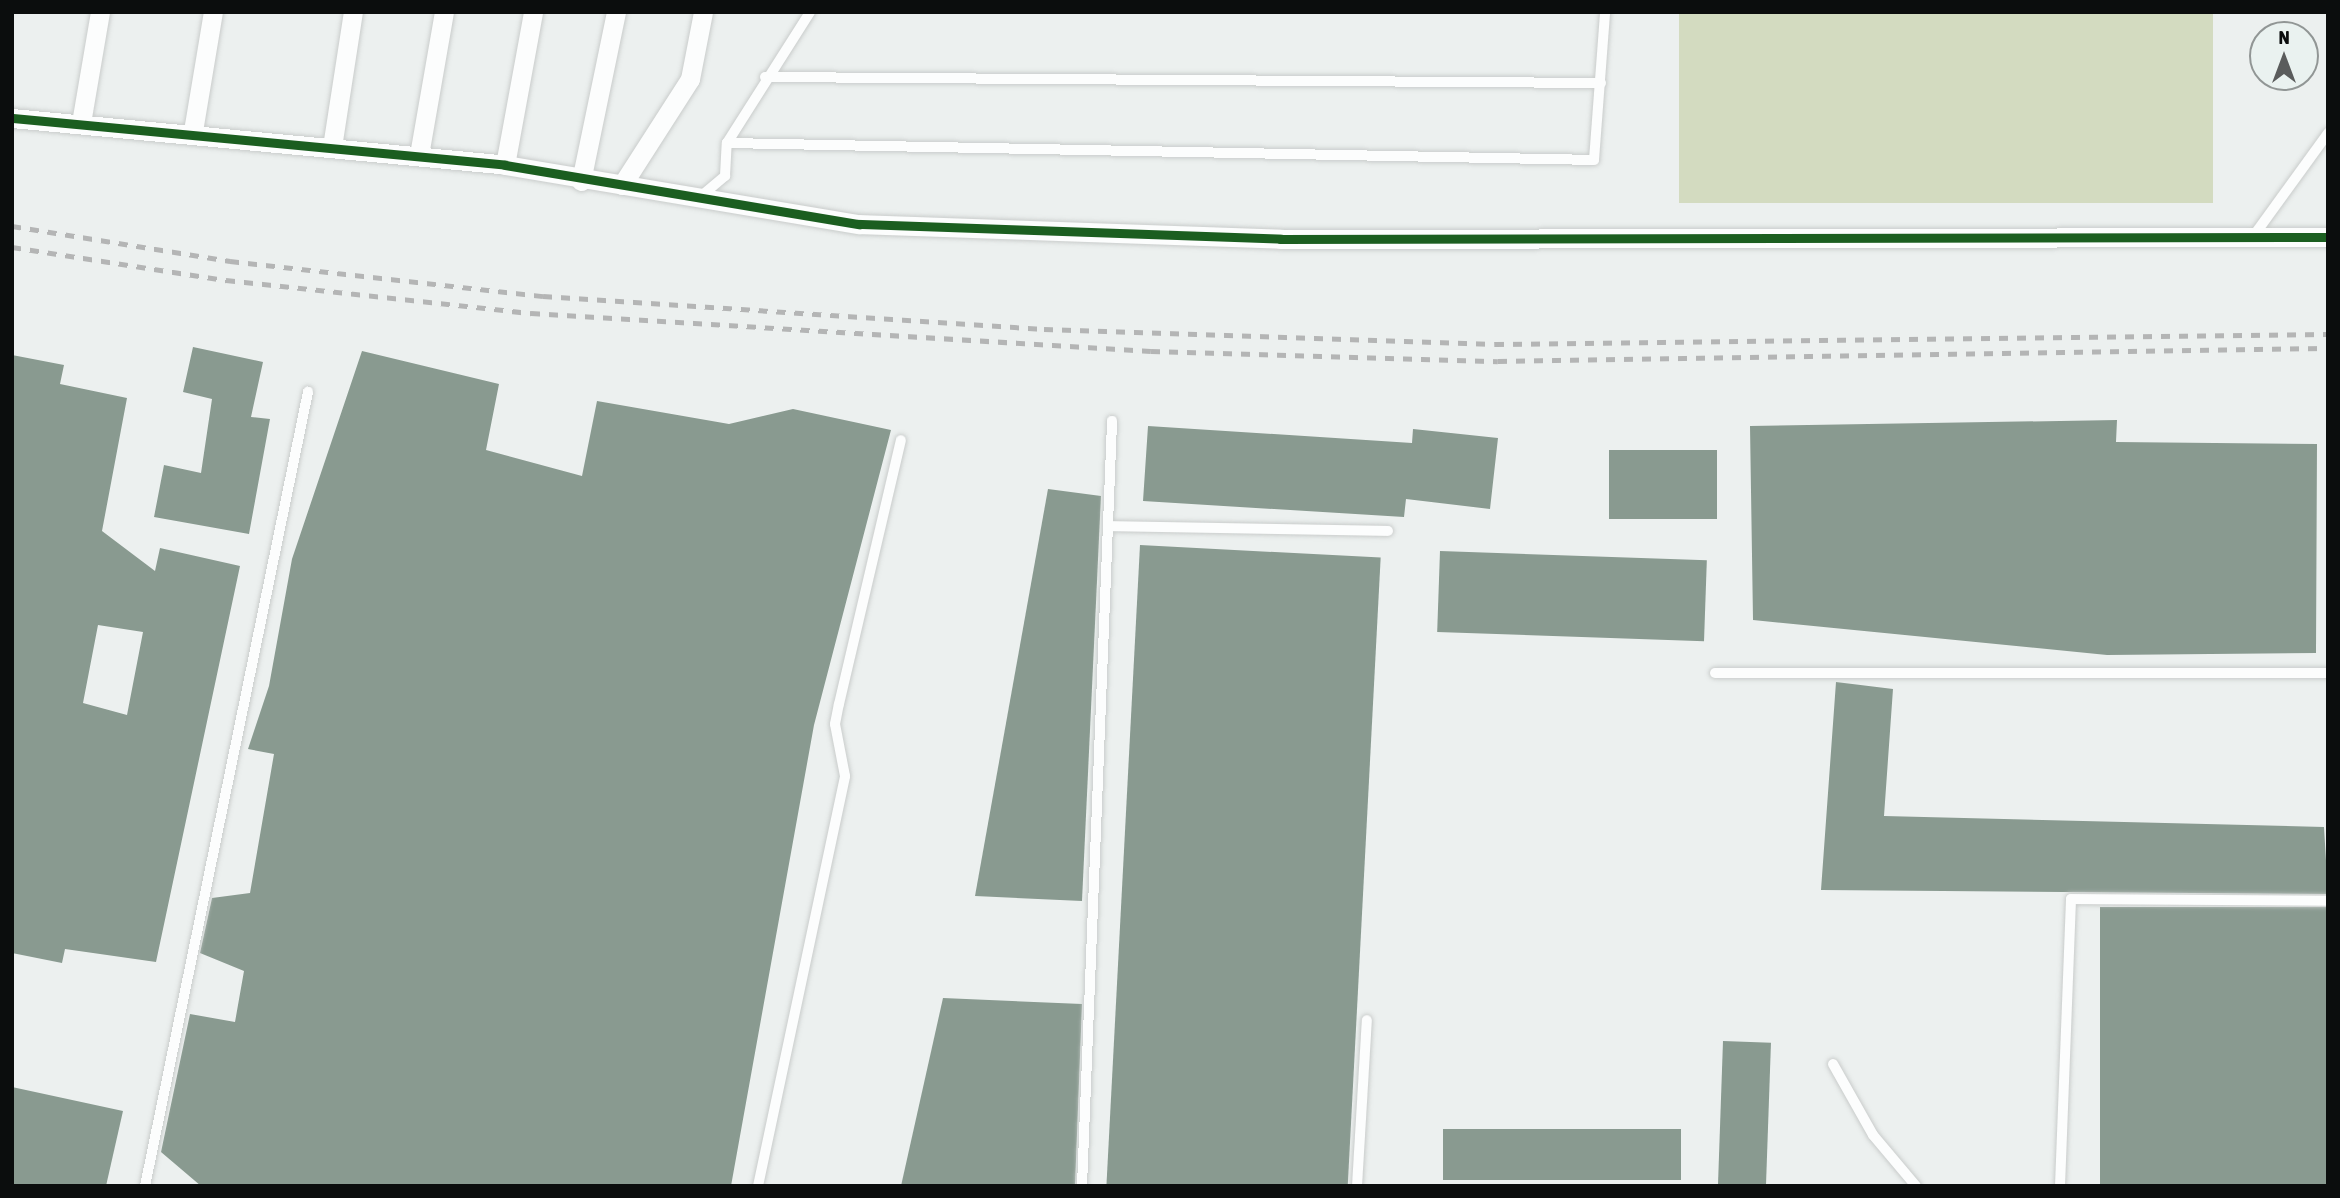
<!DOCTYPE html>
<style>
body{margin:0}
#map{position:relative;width:2340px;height:1198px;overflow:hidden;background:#ecf0ef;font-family:"Asap Condensed",sans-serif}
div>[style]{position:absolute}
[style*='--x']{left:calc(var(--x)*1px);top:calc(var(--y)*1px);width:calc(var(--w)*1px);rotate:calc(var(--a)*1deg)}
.green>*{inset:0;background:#d3dbc0;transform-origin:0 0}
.building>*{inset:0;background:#899a90;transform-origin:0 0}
.roads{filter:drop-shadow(0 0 2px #c9cccb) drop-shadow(0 0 2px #c9cccb)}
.lane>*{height:10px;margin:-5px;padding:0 5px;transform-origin:5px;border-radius:5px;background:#fcfdfd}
.street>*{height:19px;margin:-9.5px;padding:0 9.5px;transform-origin:9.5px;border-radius:9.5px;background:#fcfdfd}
.rail>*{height:5px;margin-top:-2.5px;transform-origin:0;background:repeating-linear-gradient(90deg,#b4b5b5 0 9px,transparent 0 18px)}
.cycleway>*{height:9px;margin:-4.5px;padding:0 4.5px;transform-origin:4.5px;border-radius:4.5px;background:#1b5e20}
span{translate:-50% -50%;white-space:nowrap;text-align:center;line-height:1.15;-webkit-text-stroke:7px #eaf2f0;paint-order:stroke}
.frame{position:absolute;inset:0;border:14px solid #0b0d0d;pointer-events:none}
.north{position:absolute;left:2249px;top:21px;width:70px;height:70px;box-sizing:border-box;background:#eaf2f0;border:2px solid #919695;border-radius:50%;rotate:0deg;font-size:19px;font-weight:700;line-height:28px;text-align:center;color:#0b0d0d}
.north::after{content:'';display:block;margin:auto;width:24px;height:32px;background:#5a5c5c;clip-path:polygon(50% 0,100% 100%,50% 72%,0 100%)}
</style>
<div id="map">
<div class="green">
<i style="left:1679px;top:12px;width:534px;height:191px"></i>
</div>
<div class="building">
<i style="clip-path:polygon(193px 347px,263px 362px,251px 417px,270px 419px,249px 534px,154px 517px,164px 465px,201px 473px,212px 399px,183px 392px)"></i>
<i style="clip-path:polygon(362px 351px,499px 384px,486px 450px,582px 476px,597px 401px,729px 424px,793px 409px,891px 430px,814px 725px,731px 1186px,201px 1186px,161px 1152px,190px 1014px,235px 1022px,244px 971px,200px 953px,212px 898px,250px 893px,274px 754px,248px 749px,269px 686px,292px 559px)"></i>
<i style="clip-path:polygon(evenodd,12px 355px,64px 365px,60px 384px,127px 398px,102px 531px,155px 571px,160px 548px,240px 566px,156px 962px,65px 949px,62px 963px,12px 953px,12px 355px,98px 625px,143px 632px,127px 715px,83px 703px,98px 625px)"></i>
<i style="clip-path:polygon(2117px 420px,2116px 442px,2317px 444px,2316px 653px,2107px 655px,1753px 620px,1750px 426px)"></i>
<i style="clip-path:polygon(1148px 426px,1412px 443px,1413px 429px,1498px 438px,1490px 509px,1406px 499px,1404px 517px,1143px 501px)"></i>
<i style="left:1609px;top:450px;width:108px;height:69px"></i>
<i style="clip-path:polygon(1048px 489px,1101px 496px,1082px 901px,975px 896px)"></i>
<i style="left:1140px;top:545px;width:241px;height:642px;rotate:3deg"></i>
<i style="left:1440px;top:551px;width:267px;height:81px;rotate:2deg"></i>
<i style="clip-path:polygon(1836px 682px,1893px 689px,1884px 816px,2324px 827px,2328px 894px,1821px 890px)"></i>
<i style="left:2100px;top:907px;width:228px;height:279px"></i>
<i style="clip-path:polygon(943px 998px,1082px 1004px,1075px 1186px,901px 1186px)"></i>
<i style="left:1723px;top:1041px;width:48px;height:145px;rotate:2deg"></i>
<i style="clip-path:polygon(12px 1087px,123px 1111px,106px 1186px,12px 1186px)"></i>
<i style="left:1443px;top:1129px;width:238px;height:51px"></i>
</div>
<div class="roads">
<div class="lane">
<i style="--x:765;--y:77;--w:836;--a:0.41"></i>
<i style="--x:727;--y:143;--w:867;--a:1.12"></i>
<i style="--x:1594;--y:160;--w:148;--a:-85.7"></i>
<i style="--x:700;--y:197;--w:33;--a:-40"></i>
<i style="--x:725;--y:176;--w:33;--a:-87"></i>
<i style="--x:727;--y:143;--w:155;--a:-57.6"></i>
<i style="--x:2255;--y:234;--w:125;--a:-54.1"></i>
<i style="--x:1108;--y:526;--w:280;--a:1"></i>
<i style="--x:1715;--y:673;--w:613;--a:0"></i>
<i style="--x:1833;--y:1064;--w:81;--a:60.6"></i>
<i style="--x:1873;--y:1135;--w:67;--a:49.9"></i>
<i style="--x:145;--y:1186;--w:811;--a:-78.4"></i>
<i style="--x:758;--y:1186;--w:419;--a:-78"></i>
<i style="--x:845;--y:776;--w:53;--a:-100.9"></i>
<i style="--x:835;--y:724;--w:20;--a:-79"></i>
<i style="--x:839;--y:704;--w:271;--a:-76.8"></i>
<i style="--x:1082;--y:1186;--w:766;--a:-87.75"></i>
<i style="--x:1357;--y:1186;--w:166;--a:-86.6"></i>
<i style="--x:2060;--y:1186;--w:287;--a:-87.8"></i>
<i style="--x:2071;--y:899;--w:257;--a:0.4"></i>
</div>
<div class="street">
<i style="--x:12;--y:118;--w:495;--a:5.4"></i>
<i style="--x:505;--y:165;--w:359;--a:9.5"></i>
<i style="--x:859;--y:224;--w:421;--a:2"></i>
<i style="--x:1280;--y:239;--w:1048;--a:-0.11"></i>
<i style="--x:81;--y:123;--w:113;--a:-80.3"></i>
<i style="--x:193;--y:131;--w:121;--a:-80.5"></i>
<i style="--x:332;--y:147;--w:137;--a:-81.2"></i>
<i style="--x:419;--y:155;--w:145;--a:-80.1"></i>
<i style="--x:505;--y:165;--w:156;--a:-79.6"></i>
<i style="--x:581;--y:181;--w:173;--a:-78.3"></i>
<i style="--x:622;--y:185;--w:126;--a:-57.3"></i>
<i style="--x:690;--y:79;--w:68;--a:-79"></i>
</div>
</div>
<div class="rail">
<i style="--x:12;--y:226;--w:221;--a:9.1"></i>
<i style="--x:230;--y:261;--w:315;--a:6.4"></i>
<i style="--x:543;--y:296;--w:502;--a:3.77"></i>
<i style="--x:1044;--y:329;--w:451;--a:1.9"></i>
<i style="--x:1495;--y:344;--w:833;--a:-0.69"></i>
<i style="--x:12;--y:247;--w:217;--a:8.8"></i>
<i style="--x:226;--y:280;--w:307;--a:6.2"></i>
<i style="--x:531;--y:313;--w:621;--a:3.51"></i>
<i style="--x:1151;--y:351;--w:347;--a:1.7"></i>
<i style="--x:1498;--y:361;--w:830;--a:-0.9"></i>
</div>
<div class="cycleway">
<i style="--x:12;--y:118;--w:495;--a:5.4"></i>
<i style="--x:505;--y:165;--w:359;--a:9.5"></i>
<i style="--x:859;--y:224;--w:421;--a:2"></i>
<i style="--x:1280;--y:239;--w:1048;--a:-0.11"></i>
</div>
<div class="frame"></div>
<div class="north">N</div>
</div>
